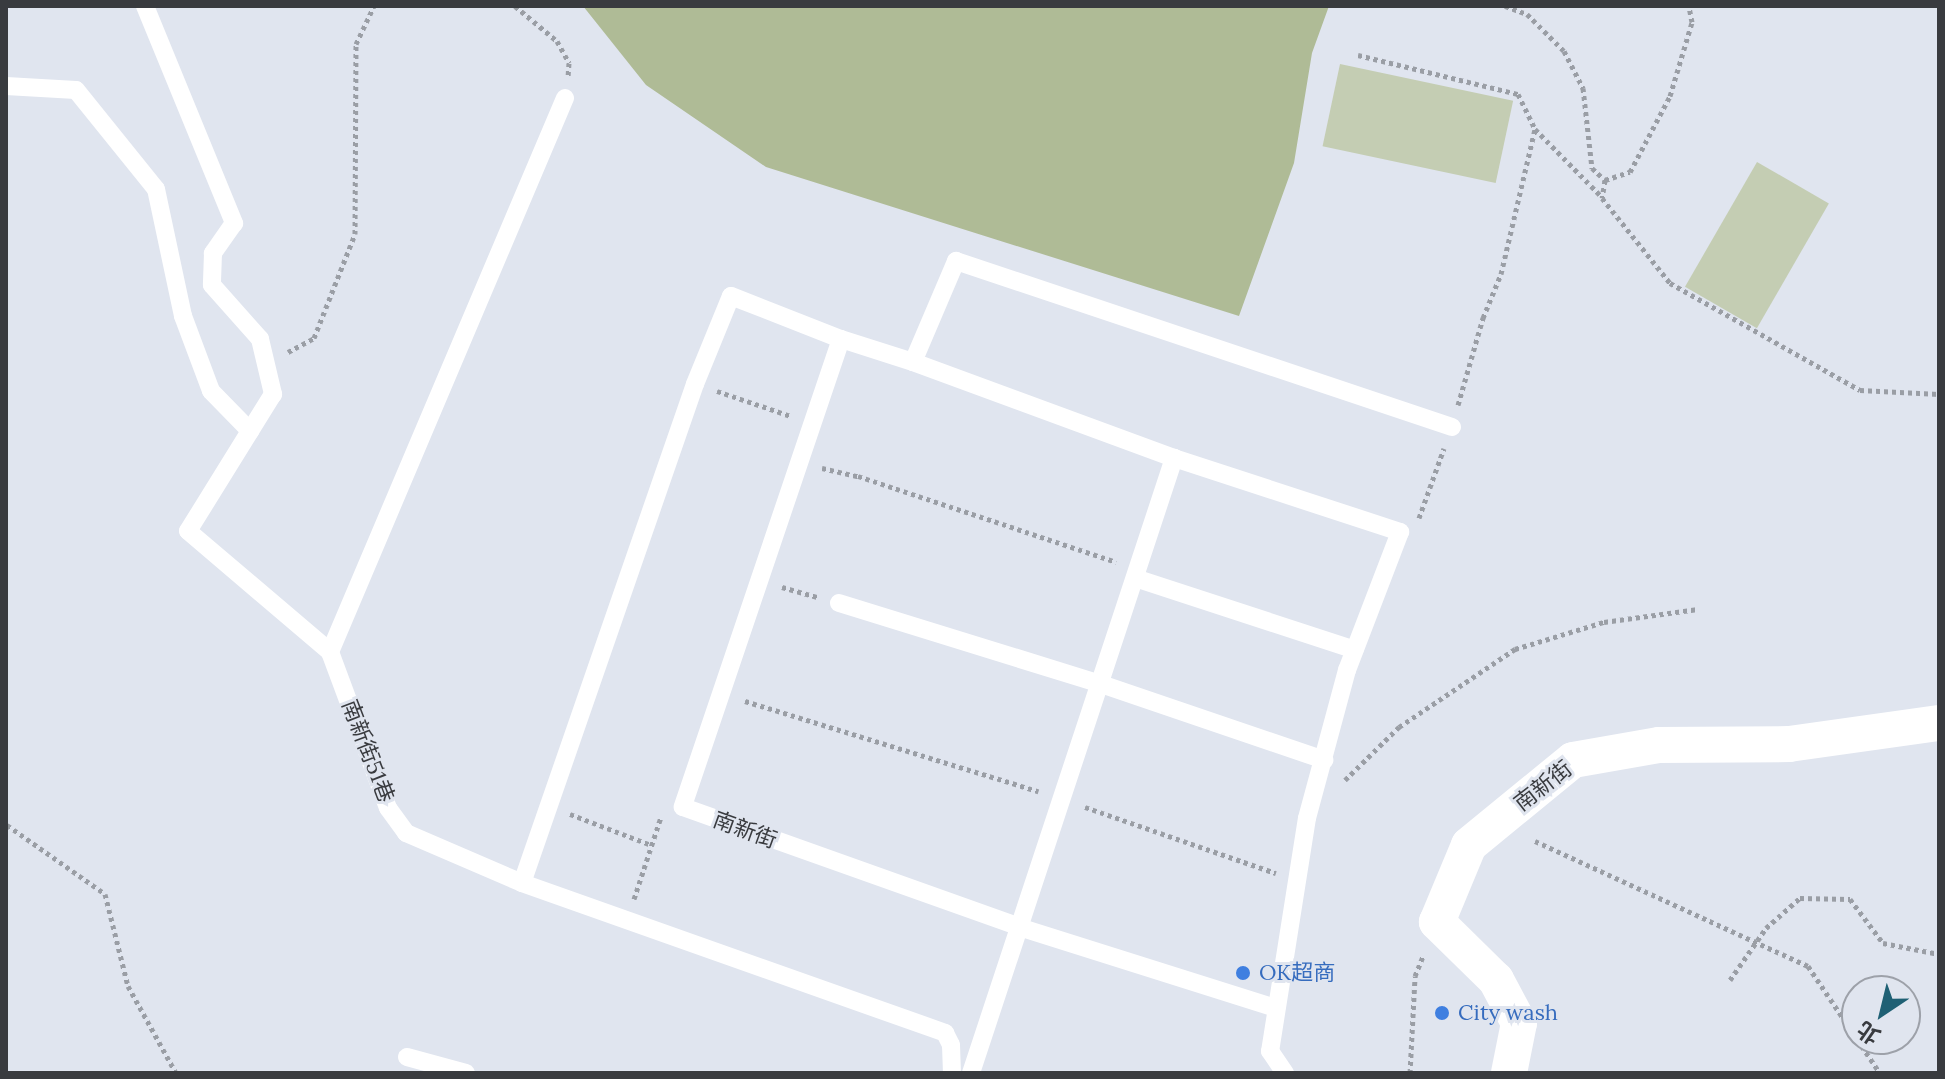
<!DOCTYPE html>
<meta charset="utf-8">
<style>
body{margin:0}
#map{position:relative;width:1945px;height:1079px;overflow:hidden;background:#e0e5ef;font-family:Lora,"Noto Sans TC",serif}
div>[style]{position:absolute}
[style*='--x']{left:calc(var(--x)*1px);top:calc(var(--y)*1px);width:calc(var(--w)*1px);rotate:calc(var(--a)*1deg)}
.green>*{inset:0;background:#c4cdb3;transform-origin:0 0}
.forest>*{inset:0;background:#afbb96}
.path>*{height:5px;margin-top:-2.5px;transform-origin:0;background:repeating-linear-gradient(90deg,#9a9ea5 0 4px,transparent 0 8px)}
.service>*{height:18px;margin:-9px;padding:0 9px;transform-origin:9px;border-radius:9px;background:#fff}
.minor>*{height:36px;margin:-18px;padding:0 18px;transform-origin:18px;border-radius:18px;background:#fff}
.dots>*{width:22px;height:22px;translate:-50% -50%;box-sizing:border-box;border:4px solid #e0e5ef;border-radius:50%}
span{translate:-50% -50%;white-space:nowrap;text-align:center;line-height:1.15;-webkit-text-stroke:6px #e0e5ef;paint-order:stroke}
.street-label{font-size:22px;color:#393b3f}
.shop-label{font-size:22px;color:#366cbe}
.left{translate:0 -50%;text-align:left}
.frame{position:absolute;inset:0;border:8px solid #393b3f;pointer-events:none}
.north{position:absolute;left:1841px;top:975px;width:80px;height:80px;box-sizing:border-box;background:#e0e5ef;border:2px solid #9da1a9;border-radius:50%;rotate:215deg;font-size:22px;font-weight:700;line-height:32px;text-align:center;color:#393b3f}
.north::after{content:'';display:block;margin:auto;width:28px;height:36px;background:#1f6074;clip-path:polygon(50% 0,100% 100%,50% 72%,0 100%)}
</style>
<div id="map">
<div class="green">
<i style="left:1340px;top:64px;width:177px;height:84px;rotate:12deg"></i>
<i style="left:1757px;top:162px;width:83px;height:144px;rotate:30deg"></i>
</div>
<div class="forest">
<i style="clip-path:polygon(583px 6px,1329px 6px,1312px 53px,1294px 163px,1239px 316px,766px 167px,646px 85px)"></i>
</div>
<div class="path">
<i style="--x:515;--y:6;--w:55;--a:39.8"></i>
<i style="--x:557;--y:41;--w:25;--a:61"></i>
<i style="--x:569;--y:63;--w:14;--a:94"></i>
<i style="--x:1505;--y:6;--w:23;--a:20"></i>
<i style="--x:1527;--y:14;--w:52;--a:45"></i>
<i style="--x:1564;--y:51;--w:42;--a:62.8"></i>
<i style="--x:1583;--y:88;--w:81;--a:83.6"></i>
<i style="--x:1592;--y:168;--w:18;--a:43"></i>
<i style="--x:1605;--y:180;--w:26;--a:-18"></i>
<i style="--x:1630;--y:172;--w:86;--a:-62.2"></i>
<i style="--x:1670;--y:96;--w:77;--a:-73.4"></i>
<i style="--x:1692;--y:22;--w:16;--a:-101"></i>
<i style="--x:1358;--y:55;--w:165;--a:13.7"></i>
<i style="--x:1518;--y:94;--w:39;--a:64"></i>
<i style="--x:1535;--y:129;--w:95;--a:45.4"></i>
<i style="--x:1605;--y:180;--w:18;--a:99"></i>
<i style="--x:1602;--y:198;--w:109;--a:51.3"></i>
<i style="--x:1670;--y:283;--w:218;--a:29.4"></i>
<i style="--x:1860;--y:390;--w:79;--a:2.9"></i>
<i style="--x:288;--y:352;--w:30;--a:-28"></i>
<i style="--x:314;--y:338;--w:112;--a:-68.5"></i>
<i style="--x:355;--y:234;--w:190;--a:-89.7"></i>
<i style="--x:356;--y:44;--w:42;--a:-64.7"></i>
<i style="--x:717;--y:391;--w:78;--a:18.7"></i>
<i style="--x:1458;--y:405;--w:91;--a:-74"></i>
<i style="--x:1483;--y:318;--w:48;--a:-67.8"></i>
<i style="--x:1501;--y:274;--w:149;--a:-76.8"></i>
<i style="--x:822;--y:468;--w:37;--a:13"></i>
<i style="--x:858;--y:476;--w:272;--a:18.4"></i>
<i style="--x:1419;--y:518;--w:74;--a:-70.3"></i>
<i style="--x:782;--y:587;--w:37;--a:16"></i>
<i style="--x:745;--y:701;--w:307;--a:17.1"></i>
<i style="--x:1345;--y:780;--w:76;--a:-44.5"></i>
<i style="--x:1399;--y:727;--w:140;--a:-33.9"></i>
<i style="--x:1515;--y:649;--w:93;--a:-16.9"></i>
<i style="--x:1604;--y:622;--w:95;--a:-7.9"></i>
<i style="--x:1085;--y:807;--w:202;--a:19.1"></i>
<i style="--x:570;--y:814;--w:87;--a:20.9"></i>
<i style="--x:7;--y:825;--w:120;--a:35.1"></i>
<i style="--x:105;--y:894;--w:95;--a:76"></i>
<i style="--x:128;--y:986;--w:99;--a:61.1"></i>
<i style="--x:1535;--y:841;--w:300;--a:24.6"></i>
<i style="--x:1808;--y:966;--w:129;--a:56.1"></i>
<i style="--x:634;--y:899;--w:86;--a:-71.8"></i>
<i style="--x:1730;--y:980;--w:63;--a:-55.3"></i>
<i style="--x:1766;--y:928;--w:45;--a:-41.4"></i>
<i style="--x:1800;--y:898;--w:50;--a:1.1"></i>
<i style="--x:1850;--y:899;--w:55;--a:53.1"></i>
<i style="--x:1883;--y:943;--w:57;--a:11.1"></i>
<i style="--x:1410;--y:1073;--w:97;--a:-87"></i>
<i style="--x:1415;--y:976;--w:22;--a:-68"></i>
</div>
<div class="service">
<i style="--x:145;--y:6;--w:235;--a:67.7"></i>
<i style="--x:234;--y:223;--w:37;--a:125"></i>
<i style="--x:213;--y:253;--w:32;--a:92"></i>
<i style="--x:212;--y:285;--w:72;--a:48.4"></i>
<i style="--x:260;--y:339;--w:57;--a:76.7"></i>
<i style="--x:273;--y:394;--w:161;--a:121.8"></i>
<i style="--x:188;--y:531;--w:187;--a:40.4"></i>
<i style="--x:6;--y:86;--w:70;--a:3.3"></i>
<i style="--x:76;--y:90;--w:127;--a:51.1"></i>
<i style="--x:156;--y:189;--w:130;--a:78"></i>
<i style="--x:183;--y:316;--w:80;--a:69.5"></i>
<i style="--x:211;--y:391;--w:56;--a:45.7"></i>
<i style="--x:565;--y:98;--w:602;--a:112.99"></i>
<i style="--x:330;--y:652;--w:166;--a:69.6"></i>
<i style="--x:388;--y:808;--w:31;--a:54"></i>
<i style="--x:406;--y:833;--w:126;--a:23.3"></i>
<i style="--x:522;--y:883;--w:449;--a:19.5"></i>
<i style="--x:945;--y:1033;--w:13;--a:63"></i>
<i style="--x:951;--y:1045;--w:28;--a:88"></i>
<i style="--x:841;--y:339;--w:494;--a:108.7"></i>
<i style="--x:683;--y:807;--w:360;--a:19.6"></i>
<i style="--x:1022;--y:928;--w:266;--a:17.5"></i>
<i style="--x:913;--y:362;--w:110;--a:-66.9"></i>
<i style="--x:956;--y:261;--w:523;--a:18.5"></i>
<i style="--x:1135;--y:578;--w:231;--a:18.1"></i>
<i style="--x:839;--y:603;--w:274;--a:17.2"></i>
<i style="--x:1101;--y:684;--w:236;--a:18.8"></i>
<i style="--x:522;--y:883;--w:528;--a:-70.88"></i>
<i style="--x:695;--y:384;--w:95;--a:-67.8"></i>
<i style="--x:731;--y:296;--w:118;--a:21.4"></i>
<i style="--x:841;--y:339;--w:76;--a:17.7"></i>
<i style="--x:913;--y:362;--w:278;--a:20.2"></i>
<i style="--x:1174;--y:458;--w:238;--a:18.1"></i>
<i style="--x:1400;--y:532;--w:148;--a:111"></i>
<i style="--x:1347;--y:670;--w:153;--a:105.1"></i>
<i style="--x:1307;--y:818;--w:236;--a:99"></i>
<i style="--x:1270;--y:1051;--w:27;--a:56"></i>
<i style="--x:407;--y:1057;--w:61;--a:15.2"></i>
<i style="--x:971;--y:1073;--w:648;--a:-71.73"></i>
</div>
<div class="minor">
<i style="--x:1509;--y:1073;--w:51;--a:-78.7"></i>
<i style="--x:1519;--y:1023;--w:49;--a:-118.1"></i>
<i style="--x:1496;--y:980;--w:83;--a:-135.5"></i>
<i style="--x:1437;--y:922;--w:83;--a:-67.4"></i>
<i style="--x:1469;--y:845;--w:134;--a:-39.3"></i>
<i style="--x:1573;--y:760;--w:87;--a:-9.9"></i>
<i style="--x:1659;--y:745;--w:130;--a:-0.4"></i>
<i style="--x:1789;--y:744;--w:151;--a:-8"></i>
</div>
<div class="dots">
<i style="left:1243px;top:973px;background:#3f7fe0"></i>
<i style="left:1442px;top:1013px;background:#3f7fe0"></i>
</div>
<div class="street-label">
<span style="left:368px;top:751px;rotate:69deg">南新街51巷</span>
<span style="left:1543px;top:786px;rotate:-38deg">南新街</span>
<span style="left:745px;top:830px;rotate:20deg">南新街</span>
</div>
<div class="shop-label">
<span class="left" style="left:1259px;top:973px">OK超商</span>
<span class="left" style="left:1458px;top:1013px">City wash</span>
</div>
<div class="frame"></div>
<div class="north">北</div>
</div>
